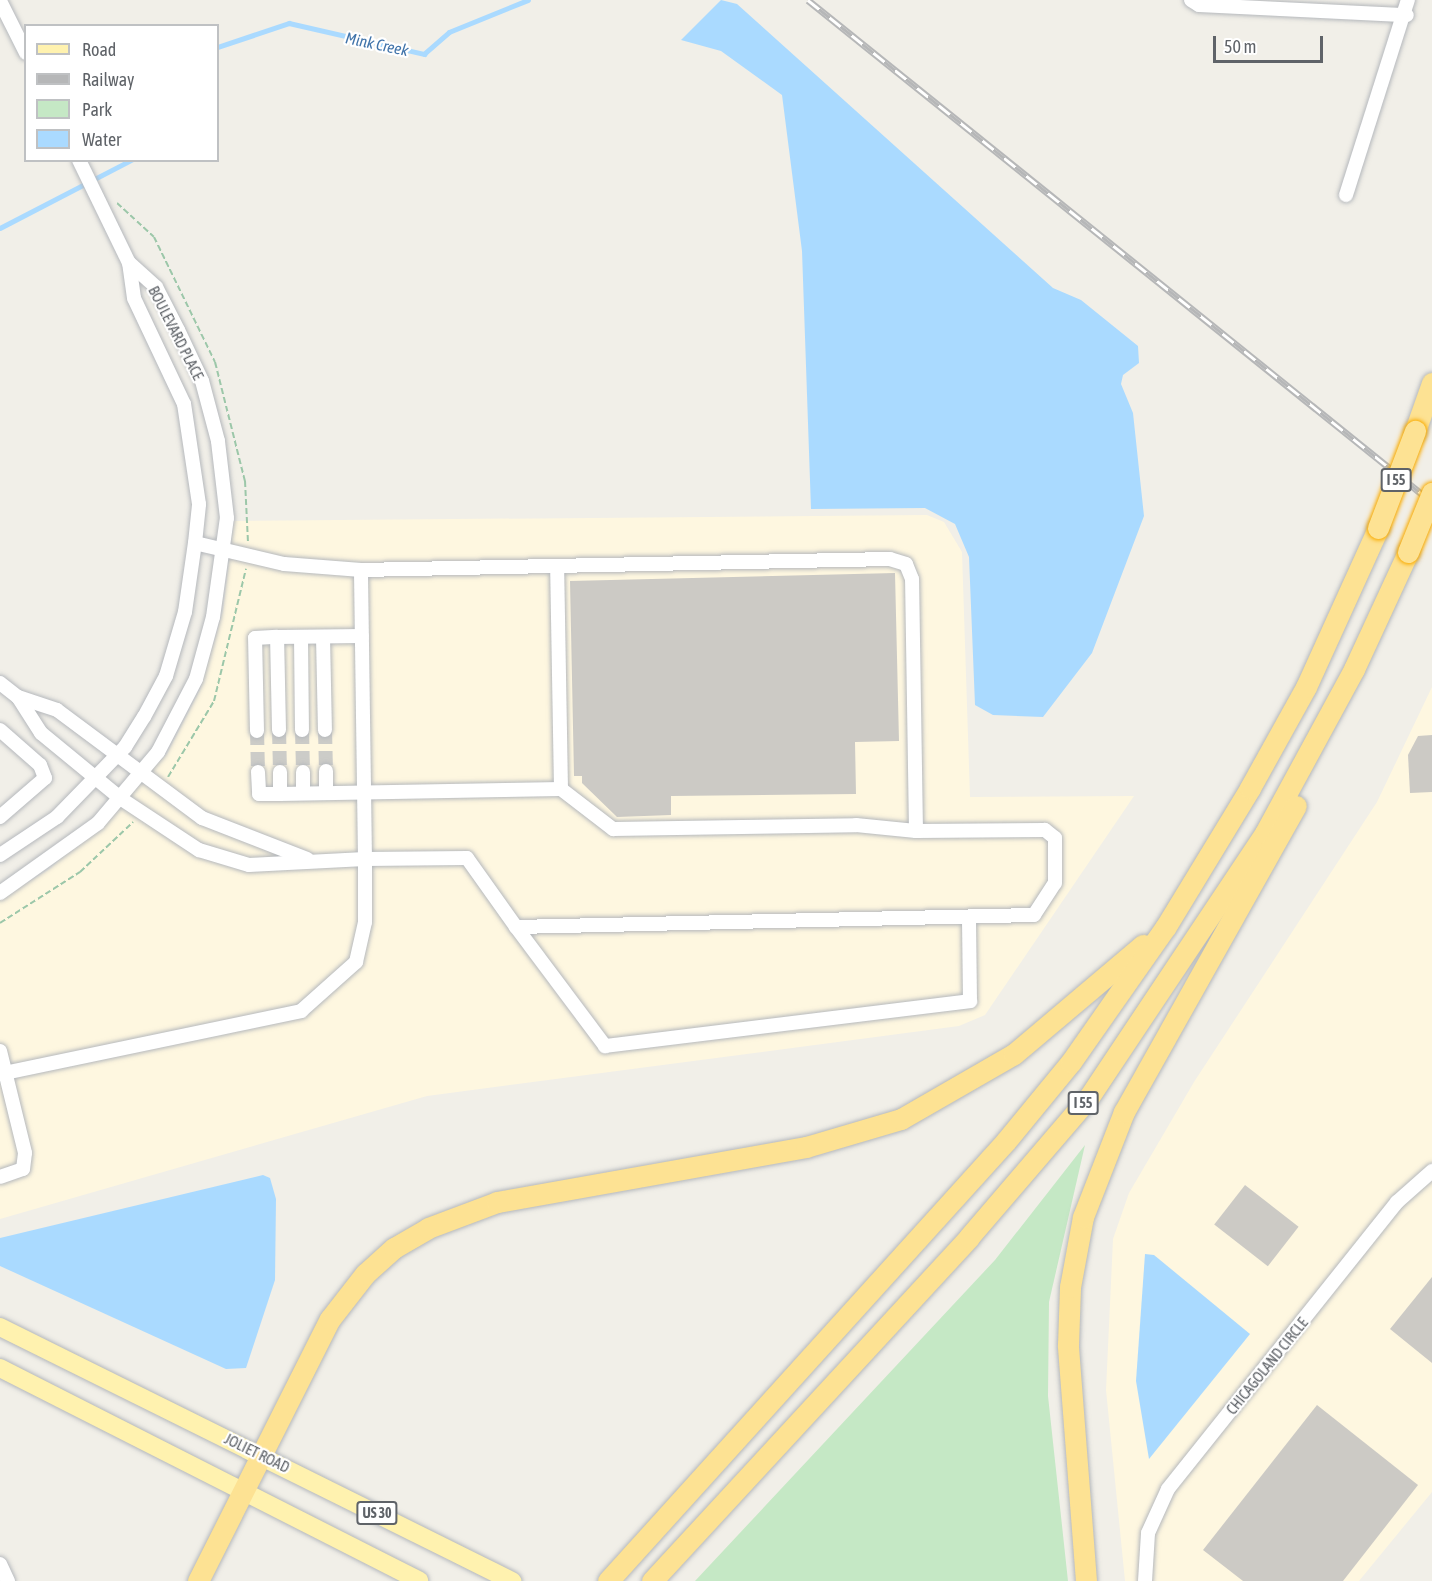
<!DOCTYPE html>
<style>
body{margin:0}
#map{position:relative;width:1432px;height:1581px;overflow:hidden;background:#f1efe8;font-family:"Asap Condensed",sans-serif}
div>[style]{position:absolute}
[style*='--x']{left:calc(var(--x)*1px);top:calc(var(--y)*1px);width:calc(var(--w)*1px);rotate:calc(var(--a)*1deg)}
.commercial>*{inset:0;background:#fef7e0}
.green>*{inset:0;background:#c5e8c5}
.water>*{inset:0;background:#aadaff}
.stream>*{height:4.5px;margin:-2.25px;padding:0 2.25px;transform-origin:2.25px;border-radius:2.25px;background:#aadaff}
.building>*{inset:0;background:#cccac5;transform-origin:0 0}
.minor-tunnel>*{height:14px;margin-top:-7px;transform-origin:0;background:repeating-linear-gradient(90deg,#ccccc8 0 14px,transparent 0 21px)}
.path>*{height:2px;margin-top:-1px;transform-origin:0;background:repeating-linear-gradient(90deg,#9cc7a9 0 6px,transparent 0 9px)}
.roads{filter:drop-shadow(0 0 2px #b5b8bc) drop-shadow(0 0 2px #b5b8bc)}
.minor>*{height:14px;margin:-7px;padding:0 7px;transform-origin:7px;border-radius:7px;background:#fff}
.major>*{height:18px;margin:-9px;padding:0 9px;transform-origin:9px;border-radius:9px;background:#fff2af}
.highway>*{height:21px;margin:-10.5px;padding:0 10.5px;transform-origin:10.5px;border-radius:10.5px;background:#fde293}
.rail>*{height:7px;margin-top:-3.5px;transform-origin:0;background:repeating-linear-gradient(90deg,#fff 0 14px,#b6b7b8 0 28px);box-sizing:border-box;border-block:2px solid #b6b7b8}
.bridges{filter:drop-shadow(0 0 2px #f9ab00) drop-shadow(0 0 2px #f9ab00)}
.highway-bridge>*{height:21px;margin:-10.5px;padding:0 10.5px;transform-origin:10.5px;border-radius:10.5px;background:#fde293}
span{translate:-50% -50%;white-space:nowrap;text-align:center;line-height:1.15;-webkit-text-stroke:4.5px #fff;paint-order:stroke}
.shield-label span{padding:2px 4px;background:#fff;border:2px solid;border-radius:4px;-webkit-text-stroke-width:0}
.shield-label{font-size:14px;color:#5f6368;font-weight:700}
.street-label{font-size:15px;color:#5f6368}
.water-label{font-size:16px;color:#4174aa;font-style:italic}
.legend{position:absolute;left:24px;top:24px;width:195px;height:138px;box-sizing:border-box;background:#fff;border:2px solid #bfc1c3;margin:0;padding:8px 10px;list-style:none;font-size:18px;color:#5f6368}
.legend li{display:flex;align-items:center;gap:12px;height:30px}
.legend b{width:30px;border:2px solid #bfc1c3}
.scale{position:absolute;left:1213px;top:36px;width:110px;height:27px;box-sizing:border-box;border:3px solid #5f6368;border-top:0;padding-left:8px;font-size:18px;line-height:21px;white-space:nowrap;color:#5f6368;-webkit-text-stroke:4px #fff;paint-order:stroke}
</style>
<div id="map">
<div class="commercial">
<i style="clip-path:polygon(927px 515px,944px 522px,962px 552px,970px 797px,1134px 796px,985px 1015px,959px 1026px,427px 1096px,0 1219px,0 899px,50px 869px,167px 754px,200px 690px,223px 611px,234px 521px)"></i>
<i style="clip-path:polygon(1432px 687px,1432px 1492px,1359px 1581px,1125px 1581px,1106px 1390px,1113px 1239px,1129px 1193px,1194px 1082px,1377px 802px)"></i>
</div>
<div class="green">
<i style="clip-path:polygon(1085px 1145px,1049px 1302px,1048px 1396px,1068px 1581px,695px 1581px,995px 1260px)"></i>
</div>
<div class="water">
<i style="clip-path:polygon(721px 0,737px 4px,1053px 288px,1081px 300px,1138px 346px,1139px 363px,1123px 375px,1121px 384px,1133px 413px,1144px 516px,1092px 653px,1043px 717px,993px 715px,975px 705px,969px 557px,955px 524px,925px 508px,811px 509px,802px 251px,782px 95px,721px 51px,681px 40px)"></i>
<i style="clip-path:polygon(263px 1175px,270px 1178px,276px 1199px,275px 1280px,246px 1368px,226px 1369px,0 1266px,0 1238px)"></i>
<i style="clip-path:polygon(1145px 1254px,1154px 1255px,1250px 1334px,1149px 1459px,1136px 1381px)"></i>
</div>
<div class="stream">
<i style="--x:218;--y:47;--w:75;--a:-18.7"></i>
<i style="--x:289;--y:23;--w:139;--a:12.9"></i>
<i style="--x:424;--y:54;--w:33;--a:-41"></i>
<i style="--x:449;--y:32;--w:85;--a:-22.1"></i>
<i style="--x:0;--y:228;--w:148;--a:-27.4"></i>
</div>
<div class="building">
<i style="clip-path:polygon(895px 573px,899px 741px,855px 742px,856px 794px,671px 796px,671px 815px,617px 817px,582px 783px,582px 776px,574px 776px,570px 581px)"></i>
<i style="clip-path:polygon(1432px 735px,1432px 792px,1410px 793px,1408px 755px,1418px 736px)"></i>
<i style="left:1245px;top:1185px;width:68px;height:50px;rotate:38deg"></i>
<i style="clip-path:polygon(1432px 1277px,1432px 1363px,1390px 1329px)"></i>
<i style="clip-path:polygon(1317px 1405px,1418px 1485px,1343px 1581px,1243px 1581px,1203px 1550px)"></i>
</div>
<div class="minor-tunnel">
<i style="--x:279;--y:730;--w:42;--a:88.6"></i>
<i style="--x:302;--y:730;--w:42;--a:88.6"></i>
<i style="--x:325;--y:730;--w:41;--a:88.6"></i>
<i style="--x:257;--y:731;--w:41;--a:88.6"></i>
</div>
<div class="path">
<i style="--x:117;--y:203;--w:50;--a:42.6"></i>
<i style="--x:154;--y:237;--w:139;--a:64"></i>
<i style="--x:215;--y:362;--w:123;--a:75.9"></i>
<i style="--x:245;--y:481;--w:61;--a:87.2"></i>
<i style="--x:168;--y:777;--w:89;--a:-58.8"></i>
<i style="--x:214;--y:701;--w:136;--a:-76.4"></i>
<i style="--x:0;--y:923;--w:95;--a:-32.5"></i>
<i style="--x:80;--y:872;--w:73;--a:-43.3"></i>
</div>
<div class="roads">
<div class="minor">
<i style="--x:1191;--y:0;--w:9;--a:32"></i>
<i style="--x:1199;--y:5;--w:208;--a:2.8"></i>
<i style="--x:0;--y:1;--w:58;--a:63.4"></i>
<i style="--x:1346;--y:195;--w:205;--a:-72.4"></i>
<i style="--x:301;--y:637;--w:93;--a:89.4"></i>
<i style="--x:323;--y:637;--w:93;--a:88.8"></i>
<i style="--x:0;--y:683;--w:23;--a:38"></i>
<i style="--x:18;--y:697;--w:41;--a:18.4"></i>
<i style="--x:57;--y:710;--w:181;--a:36.7"></i>
<i style="--x:202;--y:818;--w:113;--a:21.3"></i>
<i style="--x:18;--y:697;--w:43;--a:57.4"></i>
<i style="--x:41;--y:733;--w:102;--a:39.4"></i>
<i style="--x:120;--y:798;--w:95;--a:33.4"></i>
<i style="--x:199;--y:850;--w:52;--a:16.7"></i>
<i style="--x:249;--y:865;--w:116;--a:-3"></i>
<i style="--x:365;--y:859;--w:289;--a:-90.8"></i>
<i style="--x:361;--y:570;--w:77;--a:-175.5"></i>
<i style="--x:284;--y:564;--w:91;--a:-166.7"></i>
<i style="--x:0;--y:730;--w:53;--a:41.2"></i>
<i style="--x:40;--y:765;--w:14;--a:69"></i>
<i style="--x:45;--y:778;--w:60;--a:139.1"></i>
<i style="--x:279;--y:730;--w:93;--a:-91.2"></i>
<i style="--x:277;--y:637;--w:85;--a:-0.7"></i>
<i style="--x:257;--y:731;--w:93;--a:-91.2"></i>
<i style="--x:255;--y:638;--w:22;--a:-3"></i>
<i style="--x:326;--y:771;--w:22;--a:90"></i>
<i style="--x:258;--y:772;--w:22;--a:87"></i>
<i style="--x:259;--y:794;--w:21;--a:0"></i>
<i style="--x:280;--y:772;--w:22;--a:90"></i>
<i style="--x:280;--y:794;--w:281;--a:-1"></i>
<i style="--x:561;--y:789;--w:222;--a:-91"></i>
<i style="--x:303;--y:772;--w:21;--a:90"></i>
<i style="--x:561;--y:789;--w:66;--a:37.6"></i>
<i style="--x:613;--y:829;--w:243;--a:-0.9"></i>
<i style="--x:856;--y:825;--w:60;--a:5.7"></i>
<i style="--x:0;--y:855;--w:69;--a:-33.7"></i>
<i style="--x:57;--y:817;--w:98;--a:-45.8"></i>
<i style="--x:125;--y:747;--w:36;--a:-58"></i>
<i style="--x:144;--y:717;--w:47;--a:-61.8"></i>
<i style="--x:166;--y:676;--w:67;--a:-73.5"></i>
<i style="--x:185;--y:612;--w:70;--a:-81.8"></i>
<i style="--x:195;--y:543;--w:39;--a:-84"></i>
<i style="--x:199;--y:504;--w:101;--a:-98.5"></i>
<i style="--x:184;--y:404;--w:117;--a:-115.3"></i>
<i style="--x:134;--y:298;--w:35;--a:-98"></i>
<i style="--x:129;--y:263;--w:114;--a:-115.9"></i>
<i style="--x:0;--y:893;--w:120;--a:-35.5"></i>
<i style="--x:98;--y:823;--w:93;--a:-49.8"></i>
<i style="--x:158;--y:752;--w:82;--a:-62.5"></i>
<i style="--x:196;--y:679;--w:64;--a:-74.7"></i>
<i style="--x:213;--y:617;--w:100;--a:-82"></i>
<i style="--x:227;--y:518;--w:78;--a:-96.7"></i>
<i style="--x:218;--y:441;--w:62;--a:-104.9"></i>
<i style="--x:202;--y:381;--w:56;--a:-115.2"></i>
<i style="--x:178;--y:330;--w:48;--a:-117.1"></i>
<i style="--x:156;--y:287;--w:36;--a:-138"></i>
<i style="--x:516;--y:927;--w:149;--a:53.2"></i>
<i style="--x:605;--y:1046;--w:368;--a:-7"></i>
<i style="--x:970;--y:1001;--w:84;--a:-90.7"></i>
<i style="--x:0;--y:1051;--w:105;--a:76.2"></i>
<i style="--x:25;--y:1153;--w:16;--a:97"></i>
<i style="--x:23;--y:1169;--w:24;--a:161"></i>
<i style="--x:0;--y:1074;--w:308;--a:-11.8"></i>
<i style="--x:301;--y:1011;--w:74;--a:-41.7"></i>
<i style="--x:356;--y:962;--w:41;--a:-77.3"></i>
<i style="--x:365;--y:922;--w:63;--a:-90"></i>
<i style="--x:365;--y:859;--w:102;--a:-0.6"></i>
<i style="--x:467;--y:858;--w:85;--a:54.6"></i>
<i style="--x:516;--y:927;--w:518;--a:-1.33"></i>
<i style="--x:1034;--y:915;--w:38;--a:-57"></i>
<i style="--x:1055;--y:883;--w:45;--a:-90"></i>
<i style="--x:1055;--y:838;--w:13;--a:-141"></i>
<i style="--x:1045;--y:830;--w:129;--a:179.6"></i>
<i style="--x:916;--y:831;--w:252;--a:-90.9"></i>
<i style="--x:912;--y:579;--w:16;--a:-112"></i>
<i style="--x:906;--y:564;--w:17;--a:-163"></i>
<i style="--x:890;--y:559;--w:529;--a:178.81"></i>
<i style="--x:0;--y:1564;--w:19;--a:65"></i>
<i style="--x:1145;--y:1581;--w:48;--a:-86.4"></i>
<i style="--x:1148;--y:1533;--w:48;--a:-65.6"></i>
<i style="--x:1168;--y:1489;--w:367;--a:-51.4"></i>
<i style="--x:1397;--y:1202;--w:47;--a:-41.5"></i>
</div>
<div class="major">
<i style="--x:0;--y:1327;--w:572;--a:26.39"></i>
<i style="--x:0;--y:1368;--w:470;--a:26.9"></i>
</div>
<div class="highway">
<i style="--x:1415;--y:431;--w:51;--a:-70.5"></i>
<i style="--x:198;--y:1581;--w:293;--a:-63.3"></i>
<i style="--x:330;--y:1319;--w:57;--a:-52.1"></i>
<i style="--x:365;--y:1274;--w:39;--a:-42"></i>
<i style="--x:394;--y:1248;--w:39;--a:-30"></i>
<i style="--x:428;--y:1228;--w:74;--a:-20.6"></i>
<i style="--x:497;--y:1202;--w:314;--a:-10.1"></i>
<i style="--x:806;--y:1147;--w:99;--a:-16.4"></i>
<i style="--x:901;--y:1119;--w:130;--a:-29.9"></i>
<i style="--x:1014;--y:1054;--w:169;--a:-40.2"></i>
<i style="--x:608;--y:1581;--w:593;--a:-47.87"></i>
<i style="--x:1006;--y:1141;--w:102;--a:-50.6"></i>
<i style="--x:1071;--y:1062;--w:164;--a:-55"></i>
<i style="--x:1165;--y:928;--w:164;--a:-58.7"></i>
<i style="--x:1250;--y:788;--w:115;--a:-61"></i>
<i style="--x:1306;--y:687;--w:175;--a:-65.6"></i>
<i style="--x:652;--y:1581;--w:468;--a:-47.3"></i>
<i style="--x:969;--y:1237;--w:184;--a:-49.4"></i>
<i style="--x:1089;--y:1097;--w:317;--a:-56.3"></i>
<i style="--x:1265;--y:833;--w:187;--a:-61.5"></i>
<i style="--x:1354;--y:669;--w:129;--a:-65.2"></i>
<i style="--x:1086;--y:1581;--w:237;--a:-94.4"></i>
<i style="--x:1068;--y:1345;--w:58;--a:-88"></i>
<i style="--x:1070;--y:1287;--w:71;--a:-79.5"></i>
<i style="--x:1083;--y:1217;--w:113;--a:-68.7"></i>
<i style="--x:1124;--y:1112;--w:351;--a:-60.7"></i>
</div>
</div>
<div class="rail">
<i style="--x:808;--y:0;--w:801;--a:38.82"></i>
</div>
<div class="bridges">
<div class="highway-bridge">
<i style="--x:1378;--y:528;--w:104;--a:-69.1"></i>
<i style="--x:1408;--y:552;--w:64;--a:-67.9"></i>
</div>
</div>
<div class="shield-label">
<span style="left:1396px;top:480px">I 55</span>
<span style="left:1083px;top:1103px">I 55</span>
<span style="left:377px;top:1513px">US 30</span>
</div>
<div class="street-label">
<span style="left:176px;top:333px;rotate:63deg">BOULEVARD PLACE</span>
<span style="left:1267px;top:1366px;rotate:-51deg">CHICAGOLAND CIRCLE</span>
<span style="left:257px;top:1453px;rotate:26deg">JOLIET ROAD</span>
</div>
<div class="water-label">
<span style="left:377px;top:44px;rotate:12deg">Mink Creek</span>
</div>
<ul class="legend">
<li><b style="height:8px;background:#fff2af"></b>Road</li>
<li><b style="height:8px;background:#b6b7b8"></b>Railway</li>
<li><b style="height:16px;background:#c5e8c5"></b>Park</li>
<li><b style="height:16px;background:#aadaff"></b>Water</li>
</ul>
<div class="scale">50 m</div>
</div>
